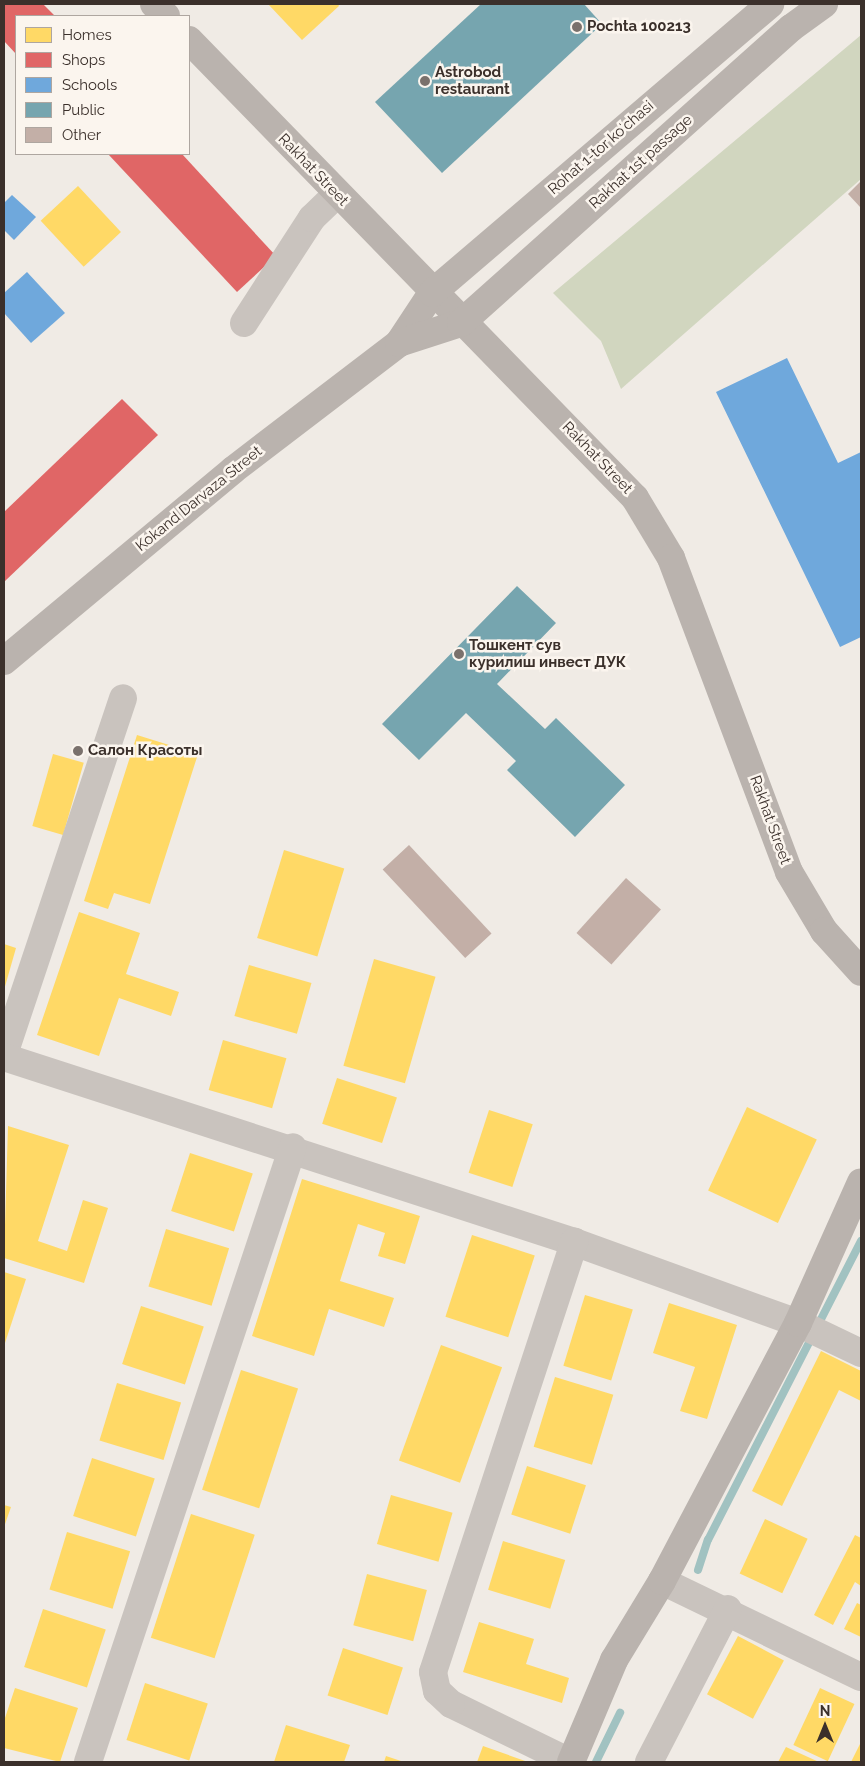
<!DOCTYPE html>
<meta charset="utf-8">
<style>
body{margin:0}
#map{position:relative;width:865px;height:1766px;overflow:hidden;background:#f0ebe5;font-family:Raleway,sans-serif}
div>[style]{position:absolute}
[style*='--x']{left:calc(var(--x)*1px);top:calc(var(--y)*1px);width:calc(var(--w)*1px);rotate:calc(var(--a)*1deg)}
.green>*{inset:0;background:#d1d6bf}
.homes>*{inset:0;background:#ffd966;transform-origin:0 0}
.shops>*{inset:0;background:#e06666}
.schools>*{inset:0;background:#6fa8dc}
.public>*{inset:0;background:#76a5af}
.stream>*{height:8px;margin:-4px;padding:0 4px;transform-origin:4px;border-radius:4px;background:#a1c2c1}
.building>*{inset:0;background:#c3afa7;transform-origin:0 0}
.street>*{height:28px;margin:-14px;padding:0 14px;transform-origin:14px;border-radius:14px;background:#c9c3be}
.secondary>*{height:28px;margin:-14px;padding:0 14px;transform-origin:14px;border-radius:14px;background:#bab3ae}
.dots>*{width:14px;height:14px;translate:-50% -50%;box-sizing:border-box;border:2px solid #fbf5ee;border-radius:50%}
span{translate:-50% -50%;white-space:nowrap;text-align:center;line-height:1.15;-webkit-text-stroke:5px #fbf5ee;paint-order:stroke}
.poi-label{font-size:15px;color:#3b302b;font-weight:700}
.left{translate:0 -50%;text-align:left}
.street-label{font-size:15px;color:#3b302b}
.frame{position:absolute;inset:0;border:5px solid #3b302b;pointer-events:none}
.legend{position:absolute;left:15px;top:15px;width:175px;height:140px;box-sizing:border-box;background:#fbf5ee;border:1px solid #aea6a0;margin:0;padding:6px 9px;list-style:none;font-size:15px;color:#3b302b}
.legend li{display:flex;align-items:center;gap:10px;height:25px}
.legend b{width:25px;border:1px solid #aea6a0}
.north{position:absolute;left:800px;top:1701px;width:50px;height:50px;-webkit-text-stroke:4px #fbf5ee;paint-order:stroke;rotate:0deg;font-size:14px;font-weight:700;line-height:20px;text-align:center;color:#3b302b}
.north::after{content:'';display:block;margin:auto;width:18px;height:22px;background:#3b302b;clip-path:polygon(50% 0,100% 100%,50% 72%,0 100%)}
</style>
<div id="map">
<div class="green">
<i style="clip-path:polygon(861px 35px,861px 179px,621px 389px,601px 341px,553px 293px)"></i>
</div>
<div class="homes">
<i style="clip-path:polygon(268px 4px,338px 4px,339px 6px,302px 40px)"></i>
<i style="left:78px;top:186px;width:63px;height:51px;rotate:47deg"></i>
<i style="clip-path:polygon(137px 735px,198px 754px,150px 904px,114px 893px,108px 909px,84px 901px)"></i>
<i style="left:53px;top:754px;width:32px;height:75px;rotate:16deg"></i>
<i style="left:284px;top:850px;width:63px;height:92px;rotate:17deg"></i>
<i style="clip-path:polygon(79px 912px,140px 933px,126px 974px,179px 992px,171px 1016px,119px 998px,99px 1056px,37px 1035px)"></i>
<i style="clip-path:polygon(4px 944px,16px 948px,4px 990px)"></i>
<i style="left:374px;top:959px;width:64px;height:111px;rotate:16deg"></i>
<i style="left:249px;top:965px;width:65px;height:53px;rotate:16deg"></i>
<i style="left:223px;top:1040px;width:66px;height:52px;rotate:16deg"></i>
<i style="left:337px;top:1078px;width:63px;height:48px;rotate:18deg"></i>
<i style="left:747px;top:1107px;width:77px;height:92px;rotate:25deg"></i>
<i style="left:489px;top:1110px;width:46px;height:66px;rotate:18deg"></i>
<i style="clip-path:polygon(8px 1126px,69px 1145px,38px 1241px,67px 1251px,83px 1200px,108px 1208px,84px 1283px,4px 1258px)"></i>
<i style="left:190px;top:1153px;width:66px;height:61px;rotate:18deg"></i>
<i style="clip-path:polygon(302px 1179px,420px 1216px,405px 1264px,378px 1256px,385px 1233px,358px 1224px,340px 1281px,394px 1298px,384px 1327px,329px 1309px,314px 1356px,252px 1336px)"></i>
<i style="left:166px;top:1229px;width:66px;height:60px;rotate:17deg"></i>
<i style="left:472px;top:1235px;width:66px;height:86px;rotate:18deg"></i>
<i style="clip-path:polygon(4px 1272px,26px 1279px,4px 1346px)"></i>
<i style="left:585px;top:1295px;width:50px;height:74px;rotate:17deg"></i>
<i style="clip-path:polygon(669px 1303px,737px 1325px,707px 1419px,680px 1411px,695px 1367px,653px 1353px)"></i>
<i style="left:141px;top:1306px;width:66px;height:61px;rotate:18deg"></i>
<i style="left:441px;top:1345px;width:65px;height:123px;rotate:20deg"></i>
<i style="clip-path:polygon(821px 1351px,861px 1371px,861px 1401px,839px 1390px,782px 1506px,752px 1491px)"></i>
<i style="left:241px;top:1370px;width:60px;height:126px;rotate:18deg"></i>
<i style="left:555px;top:1377px;width:61px;height:73px;rotate:17deg"></i>
<i style="left:117px;top:1383px;width:67px;height:60px;rotate:17deg"></i>
<i style="left:92px;top:1458px;width:66px;height:61px;rotate:18deg"></i>
<i style="left:527px;top:1466px;width:62px;height:51px;rotate:18deg"></i>
<i style="left:391px;top:1495px;width:64px;height:51px;rotate:16deg"></i>
<i style="clip-path:polygon(4px 1505px,11px 1507px,4px 1527px)"></i>
<i style="left:191px;top:1514px;width:67px;height:130px;rotate:18deg"></i>
<i style="left:765px;top:1519px;width:47px;height:60px;rotate:25deg"></i>
<i style="left:67px;top:1532px;width:66px;height:60px;rotate:17deg"></i>
<i style="clip-path:polygon(855px 1535px,861px 1538px,861px 1586px,855px 1582px,833px 1625px,814px 1615px)"></i>
<i style="left:503px;top:1541px;width:65px;height:51px;rotate:17deg"></i>
<i style="left:367px;top:1574px;width:62px;height:53px;rotate:15deg"></i>
<i style="clip-path:polygon(857px 1603px,861px 1605px,861px 1637px,844px 1629px)"></i>
<i style="left:43px;top:1609px;width:66px;height:61px;rotate:18deg"></i>
<i style="clip-path:polygon(479px 1622px,534px 1639px,526px 1664px,569px 1678px,562px 1703px,463px 1672px)"></i>
<i style="left:738px;top:1636px;width:52px;height:66px;rotate:28deg"></i>
<i style="left:343px;top:1648px;width:63px;height:50px;rotate:18deg"></i>
<i style="left:145px;top:1683px;width:66px;height:60px;rotate:18deg"></i>
<i style="clip-path:polygon(15px 1688px,78px 1708px,60px 1762px,4px 1748px,4px 1721px)"></i>
<i style="left:820px;top:1688px;width:38px;height:63px;rotate:25deg"></i>
<i style="clip-path:polygon(286px 1725px,350px 1745px,344px 1762px,274px 1762px)"></i>
<i style="clip-path:polygon(861px 1742px,861px 1762px,851px 1762px)"></i>
<i style="clip-path:polygon(483px 1746px,528px 1762px,477px 1762px)"></i>
<i style="clip-path:polygon(786px 1747px,819px 1762px,778px 1762px)"></i>
<i style="clip-path:polygon(386px 1756px,404px 1762px,384px 1762px)"></i>
</div>
<div class="shops">
<i style="clip-path:polygon(4px 4px,43px 4px,55px 16px,16px 16px,16px 54px,4px 41px)"></i>
<i style="clip-path:polygon(108px 154px,182px 154px,276px 256px,237px 292px)"></i>
<i style="clip-path:polygon(122px 399px,158px 435px,4px 582px,4px 512px)"></i>
</div>
<div class="schools">
<i style="clip-path:polygon(12px 195px,36px 217px,14px 240px,4px 230px,4px 203px)"></i>
<i style="clip-path:polygon(27px 272px,65px 313px,31px 343px,4px 313px,4px 293px)"></i>
<i style="clip-path:polygon(787px 358px,838px 463px,861px 452px,861px 637px,840px 647px,716px 392px)"></i>
</div>
<div class="public">
<i style="clip-path:polygon(481px 4px,584px 4px,602px 24px,442px 173px,375px 102px)"></i>
<i style="clip-path:polygon(517px 586px,556px 623px,497px 684px,545px 729px,556px 718px,625px 785px,575px 837px,507px 770px,516px 761px,466px 713px,419px 760px,382px 724px)"></i>
</div>
<div class="stream">
<i style="--x:698;--y:1570;--w:32;--a:-72"></i>
<i style="--x:708;--y:1540;--w:336;--a:-62.9"></i>
<i style="--x:596;--y:1762;--w:55;--a:-63.9"></i>
</div>
<div class="building">
<i style="clip-path:polygon(861px 181px,861px 208px,848px 194px)"></i>
<i style="left:409px;top:845px;width:121px;height:36px;rotate:47deg"></i>
<i style="left:626px;top:878px;width:47px;height:74px;rotate:42deg"></i>
</div>
<div class="street">
<i style="--x:244;--y:323;--w:125;--a:-57.1"></i>
<i style="--x:312;--y:218;--w:33;--a:-44"></i>
<i style="--x:4;--y:1054;--w:375;--a:-71.5"></i>
<i style="--x:4;--y:1057;--w:599;--a:17.98"></i>
<i style="--x:574;--y:1242;--w:238;--a:19.9"></i>
<i style="--x:798;--y:1323;--w:70;--a:25.5"></i>
<i style="--x:662;--y:1581;--w:221;--a:25.8"></i>
<i style="--x:88;--y:1762;--w:648;--a:-71.57"></i>
<i style="--x:570;--y:1762;--w:132;--a:-154"></i>
<i style="--x:451;--y:1704;--w:19;--a:-137"></i>
<i style="--x:437;--y:1691;--w:19;--a:-102"></i>
<i style="--x:433;--y:1672;--w:453;--a:-71.8"></i>
<i style="--x:649;--y:1762;--w:172;--a:-62.7"></i>
</div>
<div class="secondary">
<i style="--x:154;--y:4;--w:17;--a:45"></i>
<i style="--x:189;--y:40;--w:639;--a:45.76"></i>
<i style="--x:635;--y:498;--w:70;--a:59"></i>
<i style="--x:671;--y:558;--w:335;--a:69.4"></i>
<i style="--x:789;--y:872;--w:69;--a:59.3"></i>
<i style="--x:824;--y:931;--w:55;--a:47.9"></i>
<i style="--x:399;--y:343;--w:60;--a:-56.6"></i>
<i style="--x:432;--y:293;--w:445;--a:-40.5"></i>
<i style="--x:4;--y:661;--w:298;--a:-39.8"></i>
<i style="--x:233;--y:470;--w:209;--a:-37.4"></i>
<i style="--x:399;--y:343;--w:65;--a:-17.9"></i>
<i style="--x:461;--y:323;--w:443;--a:-41.8"></i>
<i style="--x:791;--y:28;--w:41;--a:-36"></i>
<i style="--x:571;--y:1762;--w:111;--a:-67.1"></i>
<i style="--x:614;--y:1660;--w:92;--a:-58.7"></i>
<i style="--x:662;--y:1581;--w:292;--a:-62.2"></i>
<i style="--x:798;--y:1323;--w:154;--a:-65.9"></i>
</div>
<div class="dots">
<i style="left:577px;top:27px;background:#7a716c"></i>
<i style="left:425px;top:81px;background:#7a716c"></i>
<i style="left:459px;top:654px;background:#7a716c"></i>
<i style="left:78px;top:751px;background:#7a716c"></i>
</div>
<div class="poi-label">
<span class="left" style="left:587px;top:27px">Pochta 100213</span>
<span class="left" style="left:435px;top:81px">Astrobod<br>restaurant</span>
<span class="left" style="left:469px;top:654px">Тошкент сув<br>курилиш инвест ДУК</span>
<span class="left" style="left:88px;top:751px">Салон Красоты</span>
</div>
<div class="street-label">
<span style="left:601px;top:148px;rotate:-41deg">Rohat 1-tor koʻchasi</span>
<span style="left:641px;top:162px;rotate:-42deg">Rakhat 1st passage</span>
<span style="left:313px;top:170px;rotate:46deg">Rakhat Street</span>
<span style="left:597px;top:458px;rotate:46deg">Rakhat Street</span>
<span style="left:199px;top:499px;rotate:-39deg">Kokand Darvaza Street</span>
<span style="left:770px;top:820px;rotate:70deg">Rakhat Street</span>
</div>
<div class="frame"></div>
<ul class="legend">
<li><b style="height:14px;background:#ffd966"></b>Homes</li>
<li><b style="height:14px;background:#e06666"></b>Shops</li>
<li><b style="height:14px;background:#6fa8dc"></b>Schools</li>
<li><b style="height:14px;background:#76a5af"></b>Public</li>
<li><b style="height:14px;background:#c3afa7"></b>Other</li>
</ul>
<div class="north">N</div>
</div>
